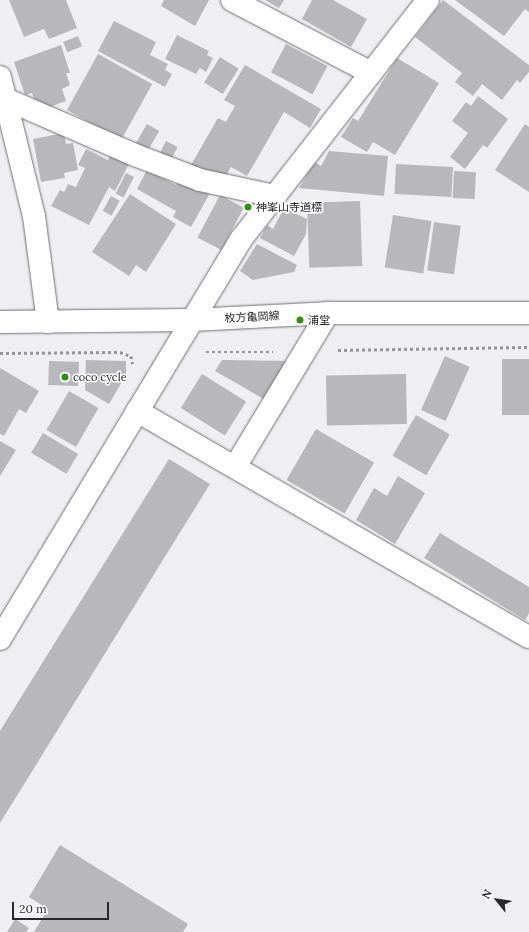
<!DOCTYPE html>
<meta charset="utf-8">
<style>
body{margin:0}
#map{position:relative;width:529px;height:932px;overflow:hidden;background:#efeef2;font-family:Lora,"Noto Sans JP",serif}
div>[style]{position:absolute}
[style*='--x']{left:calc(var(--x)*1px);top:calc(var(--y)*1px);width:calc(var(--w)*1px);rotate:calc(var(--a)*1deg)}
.building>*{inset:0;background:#b8b8bc;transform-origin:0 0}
.path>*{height:2.5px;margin-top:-1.25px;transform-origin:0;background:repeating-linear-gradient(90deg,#959497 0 3px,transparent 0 6px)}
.roads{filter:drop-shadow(0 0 1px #706f73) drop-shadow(0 0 1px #706f73)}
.minor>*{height:22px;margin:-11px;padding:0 11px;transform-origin:11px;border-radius:11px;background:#fff}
.primary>*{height:22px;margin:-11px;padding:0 11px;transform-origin:11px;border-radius:11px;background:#fff}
.dots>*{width:11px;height:11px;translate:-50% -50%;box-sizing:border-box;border:2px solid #fff;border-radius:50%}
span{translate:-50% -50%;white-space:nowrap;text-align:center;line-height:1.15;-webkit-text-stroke:3px #fff;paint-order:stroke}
.poi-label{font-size:11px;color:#28282a}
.left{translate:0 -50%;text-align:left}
.street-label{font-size:11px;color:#28282a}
.north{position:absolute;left:477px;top:880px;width:40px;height:40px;-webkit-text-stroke:3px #fff;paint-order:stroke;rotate:300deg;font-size:11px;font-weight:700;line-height:16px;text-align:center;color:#28282a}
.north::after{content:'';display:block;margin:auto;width:14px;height:18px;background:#28282a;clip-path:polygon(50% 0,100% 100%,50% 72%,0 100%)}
.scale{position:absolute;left:12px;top:902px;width:97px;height:18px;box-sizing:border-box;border:2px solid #28282a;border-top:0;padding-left:5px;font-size:12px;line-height:14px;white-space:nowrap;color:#28282a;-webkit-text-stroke:3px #fff;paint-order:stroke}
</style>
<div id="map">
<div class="building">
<i style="clip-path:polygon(9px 0,66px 0,77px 28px,49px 39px,44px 29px,24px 37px)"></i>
<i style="clip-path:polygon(164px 0,209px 0,195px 26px,161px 6px)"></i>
<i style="clip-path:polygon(265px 0,284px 0,279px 8px)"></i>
<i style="clip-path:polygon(312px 0,333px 0,367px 19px,351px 47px,302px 19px)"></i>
<i style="clip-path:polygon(443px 0,529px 65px,529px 72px,520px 83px,517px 80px,502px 100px,482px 84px,473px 96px,455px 82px,462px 73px,415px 37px)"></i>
<i style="clip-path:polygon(455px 0,529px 0,529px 12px,525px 9px,504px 36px)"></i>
<i style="clip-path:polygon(114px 21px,156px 42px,150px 55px,168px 64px,165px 70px,172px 74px,165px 87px,98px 51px)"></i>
<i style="clip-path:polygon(177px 35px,209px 51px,207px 55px,213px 58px,206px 72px,200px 68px,196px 74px,165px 59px)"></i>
<i style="left:78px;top:36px;width:11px;height:16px;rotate:68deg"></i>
<i style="left:286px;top:44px;width:47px;height:32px;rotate:28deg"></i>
<i style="clip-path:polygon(61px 45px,70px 73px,66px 73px,70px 85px,62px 89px,66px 101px,38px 111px,32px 93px,25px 95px,14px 62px)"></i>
<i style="left:98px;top:54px;width:62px;height:64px;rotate:29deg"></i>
<i style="left:220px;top:57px;width:22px;height:30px;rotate:32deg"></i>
<i style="clip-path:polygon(397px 58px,439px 83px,395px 155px,373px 142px,367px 152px,341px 137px,353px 118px,358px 121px)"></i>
<i style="clip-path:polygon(245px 65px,321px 109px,310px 128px,284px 112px,247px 176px,231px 167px,222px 182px,191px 165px,218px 118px,226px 122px,235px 106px,224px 100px)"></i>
<i style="clip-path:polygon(478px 96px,508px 119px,487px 148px,483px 145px,465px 169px,450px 157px,468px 133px,452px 121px,466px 102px,471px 106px)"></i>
<i style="left:147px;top:124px;width:14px;height:22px;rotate:30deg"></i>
<i style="clip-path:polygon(525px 124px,529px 127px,529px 192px,495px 170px)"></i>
<i style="clip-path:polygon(64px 133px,66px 144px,73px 143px,78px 170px,64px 173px,65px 178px,41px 182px,33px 139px)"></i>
<i style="left:166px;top:141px;width:13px;height:16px;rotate:27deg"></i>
<i style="clip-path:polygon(86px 149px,108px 160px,111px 155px,129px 164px,115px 191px,109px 187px,89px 225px,51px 206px,60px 190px,64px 192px,68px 184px,76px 187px,85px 168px,78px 165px)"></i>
<i style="clip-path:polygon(329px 151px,388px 156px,384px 196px,299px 188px,314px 162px,321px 166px)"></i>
<i style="left:396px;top:164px;width:57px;height:30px;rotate:3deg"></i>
<i style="clip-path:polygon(147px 170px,176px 185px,180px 176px,210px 193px,191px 227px,173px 217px,176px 211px,137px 189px)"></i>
<i style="left:454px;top:171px;width:22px;height:27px;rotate:3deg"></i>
<i style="left:126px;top:173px;width:9px;height:23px;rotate:27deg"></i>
<i style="clip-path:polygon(130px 194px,176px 224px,146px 272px,136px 265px,129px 276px,92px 252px)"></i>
<i style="left:220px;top:195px;width:27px;height:48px;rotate:28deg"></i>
<i style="left:111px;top:196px;width:10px;height:17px;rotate:29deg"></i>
<i style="left:360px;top:201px;width:65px;height:53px;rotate:88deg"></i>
<i style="clip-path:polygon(284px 208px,307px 219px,306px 234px,294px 256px,260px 238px,267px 225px,273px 229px)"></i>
<i style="left:393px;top:215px;width:39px;height:53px;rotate:9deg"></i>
<i style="left:434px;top:222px;width:27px;height:49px;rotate:8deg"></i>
<i style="clip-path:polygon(257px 244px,297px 265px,294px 272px,253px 280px,240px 271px)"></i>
<i style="left:445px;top:356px;width:27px;height:59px;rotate:24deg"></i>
<i style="left:529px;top:359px;width:56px;height:27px;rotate:90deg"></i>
<i style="clip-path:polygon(86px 360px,126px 361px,126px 375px,109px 404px,85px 390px)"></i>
<i style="clip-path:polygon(222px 360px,293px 361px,269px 402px,215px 371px)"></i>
<i style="left:49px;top:361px;width:30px;height:24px;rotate:2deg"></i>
<i style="clip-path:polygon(0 368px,39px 391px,26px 413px,19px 409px,4px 436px,0 434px)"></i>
<i style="left:202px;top:374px;width:52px;height:40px;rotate:32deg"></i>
<i style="left:406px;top:374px;width:50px;height:80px;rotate:89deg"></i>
<i style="left:69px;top:391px;width:34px;height:45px;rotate:30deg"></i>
<i style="left:416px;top:415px;width:39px;height:47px;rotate:30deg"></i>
<i style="left:316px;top:429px;width:67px;height:59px;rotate:30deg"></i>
<i style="left:43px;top:433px;width:41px;height:23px;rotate:31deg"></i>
<i style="clip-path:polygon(0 441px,16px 450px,0 476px)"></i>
<i style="clip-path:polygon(169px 459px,210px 484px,0 823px,0 731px)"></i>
<i style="clip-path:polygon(398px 476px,425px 493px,395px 544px,356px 520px,374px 488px,387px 496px)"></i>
<i style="clip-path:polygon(440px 533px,529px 587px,529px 613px,525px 620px,424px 558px)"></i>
<i style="clip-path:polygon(60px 845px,188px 924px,183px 932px,34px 932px,48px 909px,29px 897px)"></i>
<i style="clip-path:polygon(15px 919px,29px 928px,26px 932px,7px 932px)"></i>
</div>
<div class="path">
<i style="--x:338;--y:350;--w:191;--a:-0.9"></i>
<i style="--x:206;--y:352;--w:67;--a:0"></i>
<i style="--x:0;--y:353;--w:120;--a:-0.5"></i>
<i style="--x:120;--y:352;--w:12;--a:20"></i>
<i style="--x:131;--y:356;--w:8;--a:76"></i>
</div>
<div class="roads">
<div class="minor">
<i style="--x:232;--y:0;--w:157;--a:27.7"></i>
<i style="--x:0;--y:77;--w:143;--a:76.3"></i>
<i style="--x:34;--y:216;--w:107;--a:82.5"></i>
<i style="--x:8;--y:100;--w:138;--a:23.4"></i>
<i style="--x:135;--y:155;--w:70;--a:21"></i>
<i style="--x:200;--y:180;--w:76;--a:12.2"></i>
<i style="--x:137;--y:411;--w:452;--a:30"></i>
<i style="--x:235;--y:467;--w:180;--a:-58.9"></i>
<i style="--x:0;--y:639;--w:468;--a:-58.9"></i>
<i style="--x:242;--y:238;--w:302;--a:-52"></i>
</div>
<div class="primary">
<i style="--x:0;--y:322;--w:192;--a:-0.6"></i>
<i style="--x:192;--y:320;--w:136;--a:-2.9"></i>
<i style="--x:328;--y:313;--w:201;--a:0"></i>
</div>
</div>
<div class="dots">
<i style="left:248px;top:207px;background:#30910b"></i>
<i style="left:300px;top:320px;background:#30910b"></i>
<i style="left:65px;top:377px;background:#30910b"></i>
</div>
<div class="poi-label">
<span class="left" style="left:256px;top:207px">神峯山寺道標</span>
<span class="left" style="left:308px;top:320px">浦堂</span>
<span class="left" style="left:73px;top:377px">coco cycle</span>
</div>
<div class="street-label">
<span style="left:252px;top:317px;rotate:-3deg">枚方亀岡線</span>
</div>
<div class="north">N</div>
<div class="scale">20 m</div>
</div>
